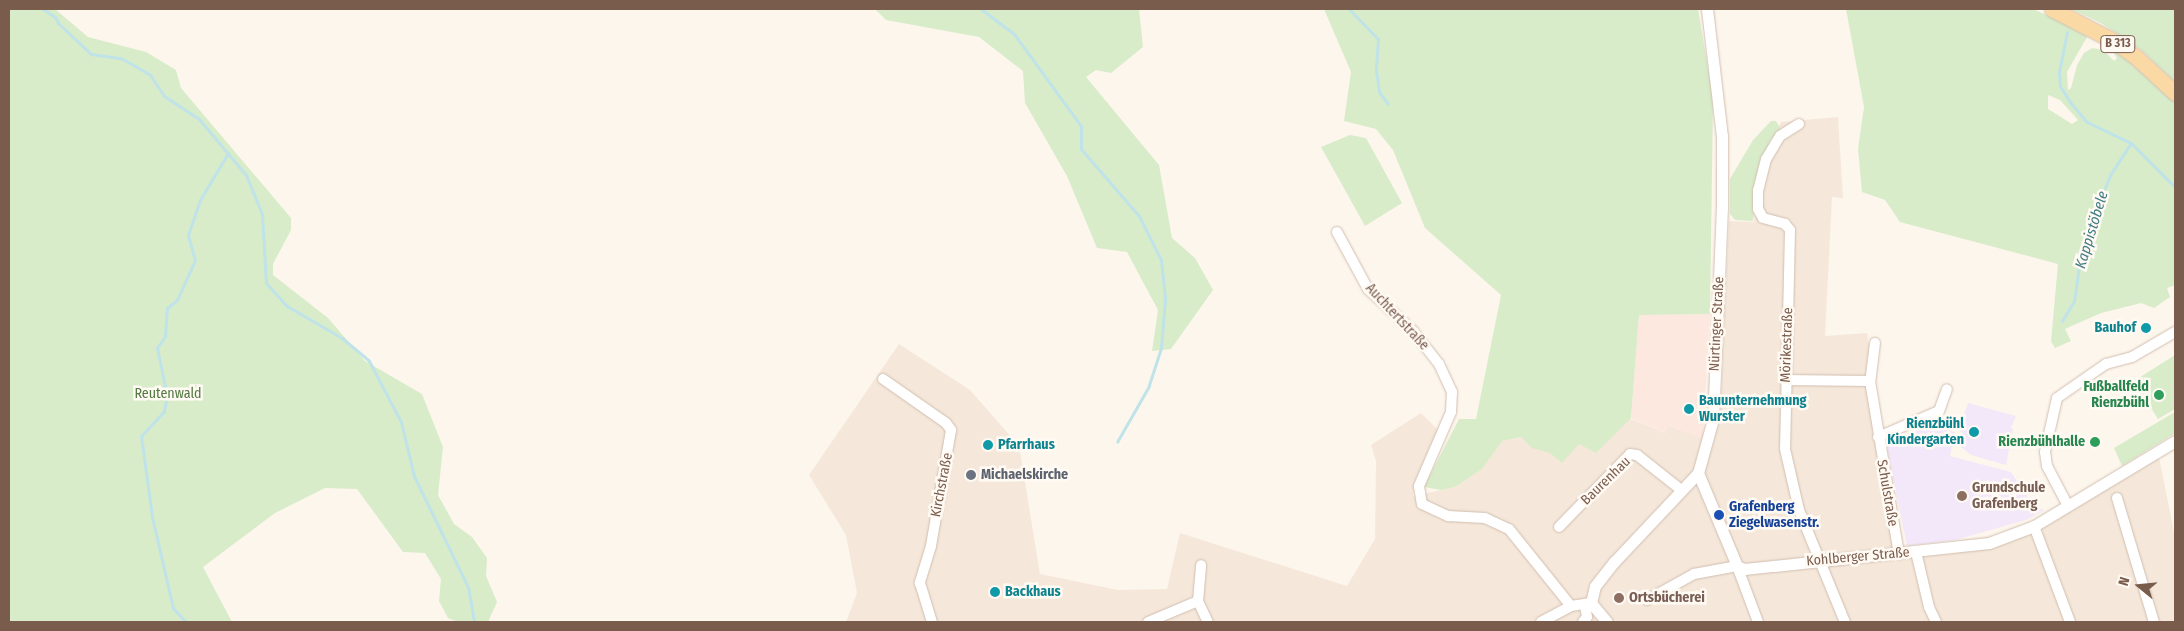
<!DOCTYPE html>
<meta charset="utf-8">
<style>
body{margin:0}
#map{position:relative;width:2184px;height:631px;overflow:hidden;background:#fdf6ec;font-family:"Fira Sans Condensed",sans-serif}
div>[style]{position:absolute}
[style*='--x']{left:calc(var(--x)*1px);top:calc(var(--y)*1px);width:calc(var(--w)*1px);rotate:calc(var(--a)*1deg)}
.residential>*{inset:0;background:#f5e8da}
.commercial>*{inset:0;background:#fde8e0}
.education>*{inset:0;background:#f3e8fa}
.green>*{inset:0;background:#d8ecc9}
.stream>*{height:3px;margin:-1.5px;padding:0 1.5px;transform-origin:1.5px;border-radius:1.5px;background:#bfe3e8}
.roads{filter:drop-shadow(0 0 1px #d1beb0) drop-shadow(0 0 1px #d1beb0)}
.minor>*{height:10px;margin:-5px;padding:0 5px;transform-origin:5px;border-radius:5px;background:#fff}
.tertiary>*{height:11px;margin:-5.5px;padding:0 5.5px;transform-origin:5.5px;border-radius:5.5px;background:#fff}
.primary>*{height:15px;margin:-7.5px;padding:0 7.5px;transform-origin:7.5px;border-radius:7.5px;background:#fbd9a5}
.dots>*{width:14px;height:14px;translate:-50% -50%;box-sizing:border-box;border:2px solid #fffaf3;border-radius:50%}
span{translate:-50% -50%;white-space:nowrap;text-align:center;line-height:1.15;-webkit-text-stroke:5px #fffaf3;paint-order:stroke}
.shield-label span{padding:1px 4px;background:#fffaf3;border:1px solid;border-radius:4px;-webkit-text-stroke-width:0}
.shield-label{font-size:12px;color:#7a5c4d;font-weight:700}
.street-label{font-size:14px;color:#7a5c4d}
.culture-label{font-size:14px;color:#0d838f;font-weight:700}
.right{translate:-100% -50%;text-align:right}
.left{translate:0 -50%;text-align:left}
.leisure-label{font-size:14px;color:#27864d;font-weight:700}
.park-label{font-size:14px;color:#537a41}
.worship-label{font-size:14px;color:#5b616d;font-weight:700}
.education-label{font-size:14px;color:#785e54;font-weight:700}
.transit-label{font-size:14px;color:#164399;font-weight:700}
.water-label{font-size:15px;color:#437c86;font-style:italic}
.frame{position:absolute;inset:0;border:10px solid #7a5c4d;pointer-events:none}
.north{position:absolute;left:2114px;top:561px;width:50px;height:50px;-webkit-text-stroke:4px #fffaf3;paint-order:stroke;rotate:287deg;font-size:14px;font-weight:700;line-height:20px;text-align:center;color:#7a5c4d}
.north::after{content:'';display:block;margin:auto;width:18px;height:22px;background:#7a5c4d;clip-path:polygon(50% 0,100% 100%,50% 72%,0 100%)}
</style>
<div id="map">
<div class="residential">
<i style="clip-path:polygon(1838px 117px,1843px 198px,1832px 197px,1825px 336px,1867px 333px,1899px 549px,2025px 532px,2158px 452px,2175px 537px,2175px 622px,846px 622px,857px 593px,846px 535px,809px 475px,899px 344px,970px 390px,1019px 446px,1040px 574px,1118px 590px,1167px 589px,1180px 533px,1347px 586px,1375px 539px,1376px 461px,1371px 445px,1421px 413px,1439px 431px,1415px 481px,1413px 496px,1455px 487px,1482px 468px,1501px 441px,1522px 437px,1579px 443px,1629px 418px,1665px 433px,1668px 425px,1713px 442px,1720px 421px,1729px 221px,1754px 222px,1758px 166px,1781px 122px)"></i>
</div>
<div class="commercial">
<i style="clip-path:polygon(1710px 314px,1703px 439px,1669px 425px,1665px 433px,1631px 418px,1639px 315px)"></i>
</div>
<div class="education">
<i style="clip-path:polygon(1968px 403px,2016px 416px,2011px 428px,2013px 429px,2006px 465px,1971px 455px,1960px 446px,1963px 433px,1959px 431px)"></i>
<i style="clip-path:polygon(1930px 424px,1955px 432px,1950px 456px,2011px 472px,2035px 508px,2045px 510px,2026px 520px,1955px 540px,1907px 546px,1886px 443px)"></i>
</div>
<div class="green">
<i style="clip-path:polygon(9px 9px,55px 9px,88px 37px,146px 52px,176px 70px,181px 88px,291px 218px,291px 230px,273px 264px,273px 275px,328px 318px,365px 361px,422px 394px,443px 447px,438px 495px,454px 524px,472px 537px,487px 558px,486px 576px,497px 602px,488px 622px,458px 622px,448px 618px,439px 601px,441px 579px,425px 553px,403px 552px,357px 489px,325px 488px,275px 513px,203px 567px,232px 622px,9px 622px)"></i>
<i style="clip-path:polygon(875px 9px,1139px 9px,1143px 47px,1111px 73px,1096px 70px,1086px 77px,1159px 165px,1172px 238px,1195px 258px,1213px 290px,1171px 349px,1152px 351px,1158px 310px,1127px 252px,1097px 248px,1067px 176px,1025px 103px,1023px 71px,979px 37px,886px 20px)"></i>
<i style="clip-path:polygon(1324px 9px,1698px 9px,1713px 99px,1710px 314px,1639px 315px,1631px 418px,1596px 453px,1579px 444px,1562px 463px,1550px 453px,1532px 448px,1521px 437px,1502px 441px,1482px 469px,1455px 487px,1441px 490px,1424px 487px,1459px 419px,1476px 419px,1501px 295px,1425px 228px,1393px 150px,1376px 129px,1344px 121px,1351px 72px)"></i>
<i style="clip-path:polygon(evenodd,1846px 9px,2033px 9px,2078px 29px,2087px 37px,2067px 72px,2068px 90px,2071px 88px,2077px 65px,2084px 53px,2092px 48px,2103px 50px,2114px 61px,2117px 58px,2110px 47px,2151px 79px,2175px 102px,2175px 285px,2167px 288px,2170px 297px,2154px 308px,2141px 303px,2101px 313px,2065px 329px,2071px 341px,2055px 348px,2051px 341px,2058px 264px,1900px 222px,1885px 200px,1862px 192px,1858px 149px,1864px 107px,1846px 9px,2048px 95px,2060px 100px,2078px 120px,2072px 124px,2048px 109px,2048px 95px)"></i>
<i style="clip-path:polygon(2071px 9px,2175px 9px,2175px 82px,2140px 49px,2101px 23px)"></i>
<i style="clip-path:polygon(1771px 121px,1776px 121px,1780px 128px,1770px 141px,1760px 174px,1753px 221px,1735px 220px,1730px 214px,1730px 179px,1753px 140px)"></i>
<i style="clip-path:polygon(1350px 135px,1366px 138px,1402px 203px,1365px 226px,1321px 147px)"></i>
<i style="clip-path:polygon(2175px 355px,2175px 409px,2158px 419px,2134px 381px)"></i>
<i style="clip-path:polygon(2175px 412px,2175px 433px,2122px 466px,2114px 448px)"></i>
</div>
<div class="stream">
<i style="--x:43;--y:9;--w:14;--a:34"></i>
<i style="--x:55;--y:17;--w:7;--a:63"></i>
<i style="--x:58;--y:23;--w:45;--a:43.2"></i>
<i style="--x:91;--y:54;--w:30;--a:8"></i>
<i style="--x:121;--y:58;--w:34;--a:30"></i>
<i style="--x:150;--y:75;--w:25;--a:56"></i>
<i style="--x:164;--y:96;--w:42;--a:33.3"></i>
<i style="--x:199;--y:119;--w:73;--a:50"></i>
<i style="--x:246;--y:175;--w:42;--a:67.7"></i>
<i style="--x:262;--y:214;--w:69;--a:86.7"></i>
<i style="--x:266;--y:283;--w:31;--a:48"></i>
<i style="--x:287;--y:306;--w:64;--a:30.2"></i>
<i style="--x:342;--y:338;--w:35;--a:40"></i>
<i style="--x:369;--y:361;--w:69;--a:62.3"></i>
<i style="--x:401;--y:422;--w:56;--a:76.5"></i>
<i style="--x:414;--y:476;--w:123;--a:64.1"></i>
<i style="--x:468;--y:587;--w:36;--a:80"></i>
<i style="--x:981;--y:9;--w:41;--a:37.1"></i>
<i style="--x:1014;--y:34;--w:114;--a:53.9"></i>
<i style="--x:1081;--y:126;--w:23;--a:90"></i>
<i style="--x:1081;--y:149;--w:89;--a:49.1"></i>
<i style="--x:1139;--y:216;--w:49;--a:63.4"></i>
<i style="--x:1161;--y:260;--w:39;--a:84"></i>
<i style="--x:1165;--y:299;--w:49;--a:94.7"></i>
<i style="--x:1161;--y:348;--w:40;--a:108"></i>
<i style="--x:1149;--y:386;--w:64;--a:119.7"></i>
<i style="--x:1349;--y:9;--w:42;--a:46"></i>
<i style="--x:1378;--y:39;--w:31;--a:94"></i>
<i style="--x:1376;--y:70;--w:22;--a:82"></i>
<i style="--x:1379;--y:92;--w:15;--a:53"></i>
<i style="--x:2067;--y:32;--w:41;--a:101.3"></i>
<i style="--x:2059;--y:72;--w:14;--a:86"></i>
<i style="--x:2060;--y:86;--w:19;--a:58"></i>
<i style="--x:2070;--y:102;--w:26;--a:50"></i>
<i style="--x:2087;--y:122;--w:49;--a:25.5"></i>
<i style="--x:2131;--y:143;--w:62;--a:45"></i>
<i style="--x:2062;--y:321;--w:23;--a:-59"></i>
<i style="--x:2074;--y:301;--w:41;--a:-81.7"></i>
<i style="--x:2080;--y:260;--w:52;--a:-72.3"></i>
<i style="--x:2096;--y:210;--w:38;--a:-68"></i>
<i style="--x:2110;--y:175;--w:38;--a:-57"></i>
<i style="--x:186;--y:622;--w:19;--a:-133"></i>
<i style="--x:173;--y:608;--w:93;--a:-103"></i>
<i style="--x:152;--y:517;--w:82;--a:-97.7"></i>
<i style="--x:141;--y:436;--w:34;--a:-47"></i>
<i style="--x:164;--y:411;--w:15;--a:-79"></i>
<i style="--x:167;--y:396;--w:49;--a:-101.8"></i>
<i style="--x:157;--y:348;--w:14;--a:-56"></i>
<i style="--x:165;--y:336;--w:28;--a:-86"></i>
<i style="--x:167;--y:308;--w:13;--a:-39"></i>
<i style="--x:177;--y:300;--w:44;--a:-65.8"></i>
<i style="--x:195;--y:260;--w:26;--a:-106"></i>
<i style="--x:188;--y:235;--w:37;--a:-71"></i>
<i style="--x:200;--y:200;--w:55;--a:-59.2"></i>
</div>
<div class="roads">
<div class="minor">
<i style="--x:1799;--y:124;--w:22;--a:148"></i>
<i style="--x:1780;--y:136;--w:27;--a:121"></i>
<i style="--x:1766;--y:159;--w:32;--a:104"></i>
<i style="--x:1758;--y:190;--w:19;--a:90"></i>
<i style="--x:1758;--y:209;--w:10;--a:61"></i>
<i style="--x:1763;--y:218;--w:23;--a:15"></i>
<i style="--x:1785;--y:224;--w:8;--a:50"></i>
<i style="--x:1790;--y:230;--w:219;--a:91.3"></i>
<i style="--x:1785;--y:449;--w:63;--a:77.1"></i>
<i style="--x:1799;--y:510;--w:121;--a:67.7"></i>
<i style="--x:1337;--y:232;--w:65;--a:61.5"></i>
<i style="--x:1368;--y:289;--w:62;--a:43"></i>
<i style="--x:1413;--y:331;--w:42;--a:51.8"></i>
<i style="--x:1439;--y:364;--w:31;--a:65"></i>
<i style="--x:1452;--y:392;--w:20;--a:93"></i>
<i style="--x:1451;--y:412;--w:81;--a:113.4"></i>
<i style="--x:1419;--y:486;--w:18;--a:81"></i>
<i style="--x:1422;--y:504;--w:29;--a:25"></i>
<i style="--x:1448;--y:516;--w:37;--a:3"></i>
<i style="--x:1485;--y:518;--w:26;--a:25"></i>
<i style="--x:1509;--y:529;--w:99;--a:51.2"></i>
<i style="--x:1875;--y:343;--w:38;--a:97"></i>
<i style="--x:1870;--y:381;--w:175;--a:80.5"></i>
<i style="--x:883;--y:379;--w:77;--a:34.9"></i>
<i style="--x:946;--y:423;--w:9;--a:54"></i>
<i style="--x:951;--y:430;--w:118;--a:99.8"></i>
<i style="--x:931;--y:546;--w:39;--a:107"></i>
<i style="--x:920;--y:583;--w:41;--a:72.9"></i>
<i style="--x:1785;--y:380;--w:85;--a:0.7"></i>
<i style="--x:1878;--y:437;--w:66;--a:-23.1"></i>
<i style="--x:1939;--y:411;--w:23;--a:-70"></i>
<i style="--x:2117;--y:498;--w:129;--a:73.4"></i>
<i style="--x:2068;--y:506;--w:45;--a:-117.7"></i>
<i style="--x:2047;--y:466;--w:14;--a:-98"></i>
<i style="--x:2045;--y:452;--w:55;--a:-77.5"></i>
<i style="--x:2057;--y:398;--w:60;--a:-34.8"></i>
<i style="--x:2106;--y:364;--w:27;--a:-15"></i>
<i style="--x:2132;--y:357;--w:50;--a:-30.2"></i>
<i style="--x:2034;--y:526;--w:103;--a:69.4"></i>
<i style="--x:1559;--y:527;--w:102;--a:-45.8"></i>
<i style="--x:1630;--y:454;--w:7;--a:8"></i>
<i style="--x:1637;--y:455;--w:55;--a:38.3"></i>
<i style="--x:1916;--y:552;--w:57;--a:76.7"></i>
<i style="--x:1929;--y:607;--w:17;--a:65"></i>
<i style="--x:1647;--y:600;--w:54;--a:-29"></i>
<i style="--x:1694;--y:574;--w:44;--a:-10.5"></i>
<i style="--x:1737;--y:566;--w:60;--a:69.4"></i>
<i style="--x:1198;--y:601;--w:23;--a:65"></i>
<i style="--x:1148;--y:622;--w:54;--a:-22.8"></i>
<i style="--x:1198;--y:601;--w:36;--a:-85"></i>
<i style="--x:1541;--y:622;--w:34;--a:-28"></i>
<i style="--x:1571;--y:606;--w:20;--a:-9"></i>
<i style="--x:1583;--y:622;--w:6;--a:-51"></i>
<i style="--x:1587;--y:617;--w:11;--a:-100"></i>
</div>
<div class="tertiary">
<i style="--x:1707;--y:9;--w:128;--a:83.3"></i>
<i style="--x:1722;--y:136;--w:71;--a:90"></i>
<i style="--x:1722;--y:207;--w:212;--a:92.4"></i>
<i style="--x:1713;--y:419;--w:56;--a:105.5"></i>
<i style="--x:1698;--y:473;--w:101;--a:67.2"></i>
<i style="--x:1737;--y:566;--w:8;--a:23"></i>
<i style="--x:1744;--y:569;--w:30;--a:-6"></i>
<i style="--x:1774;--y:566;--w:216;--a:-6.1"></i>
<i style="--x:1989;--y:543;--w:48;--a:-20.7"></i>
<i style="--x:2034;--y:526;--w:165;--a:-31.1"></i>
<i style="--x:1607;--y:622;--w:25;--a:-130"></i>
<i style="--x:1591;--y:603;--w:17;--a:-77"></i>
<i style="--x:1595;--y:586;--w:31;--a:-52"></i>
<i style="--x:1614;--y:562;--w:122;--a:-46.7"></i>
</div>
<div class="primary">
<i style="--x:2052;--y:9;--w:70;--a:27.3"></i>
<i style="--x:2114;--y:41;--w:27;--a:36"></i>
<i style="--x:2136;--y:57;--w:53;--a:42.7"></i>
</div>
</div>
<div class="dots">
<i style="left:2146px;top:328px;background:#0f9aa8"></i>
<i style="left:2159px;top:395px;background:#2e9e5b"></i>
<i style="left:1689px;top:409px;background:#0f9aa8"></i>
<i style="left:1974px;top:432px;background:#0f9aa8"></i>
<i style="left:2095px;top:442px;background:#2e9e5b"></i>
<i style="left:988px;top:445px;background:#0f9aa8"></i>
<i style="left:971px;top:475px;background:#6b7280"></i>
<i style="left:1962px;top:496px;background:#8d6e63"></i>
<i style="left:1719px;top:515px;background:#1a4fb4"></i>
<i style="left:995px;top:592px;background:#0f9aa8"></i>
<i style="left:1619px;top:598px;background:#8d6e63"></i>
</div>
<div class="shield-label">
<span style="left:2118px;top:44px">B 313</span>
</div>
<div class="street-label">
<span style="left:1397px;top:317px;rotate:47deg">Auchtertstraße</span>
<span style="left:1717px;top:324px;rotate:-87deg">Nürtinger Straße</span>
<span style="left:1787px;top:345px;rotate:-88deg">Mörikestraße</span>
<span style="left:1606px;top:481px;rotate:-44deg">Baurenhau</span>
<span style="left:942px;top:485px;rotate:-79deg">Kirchstraße</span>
<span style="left:1887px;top:493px;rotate:80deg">Schulstraße</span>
<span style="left:1858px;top:557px;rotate:-5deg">Kohlberger Straße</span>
</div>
<div class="culture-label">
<span class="right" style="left:2136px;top:328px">Bauhof</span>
<span class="left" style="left:1699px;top:409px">Bauunternehmung<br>Wurster</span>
<span class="right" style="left:1964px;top:432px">Rienzbühl<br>Kindergarten</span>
<span class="left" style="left:998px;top:445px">Pfarrhaus</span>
<span class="left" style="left:1005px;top:592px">Backhaus</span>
</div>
<div class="leisure-label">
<span class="right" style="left:2149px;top:395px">Fußballfeld<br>Rienzbühl</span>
<span class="right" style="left:2085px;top:442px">Rienzbühlhalle</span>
</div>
<div class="park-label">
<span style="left:168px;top:394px">Reutenwald</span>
</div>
<div class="worship-label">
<span class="left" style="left:981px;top:475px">Michaelskirche</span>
</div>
<div class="education-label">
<span class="left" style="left:1972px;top:496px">Grundschule<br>Grafenberg</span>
<span class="left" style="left:1629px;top:598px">Ortsbücherei</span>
</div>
<div class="transit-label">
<span class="left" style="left:1729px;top:515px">Grafenberg<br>Ziegelwasenstr.</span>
</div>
<div class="water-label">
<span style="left:2092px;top:230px;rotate:-73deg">Kappistöbele</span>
</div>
<div class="frame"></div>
<div class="north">N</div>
</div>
